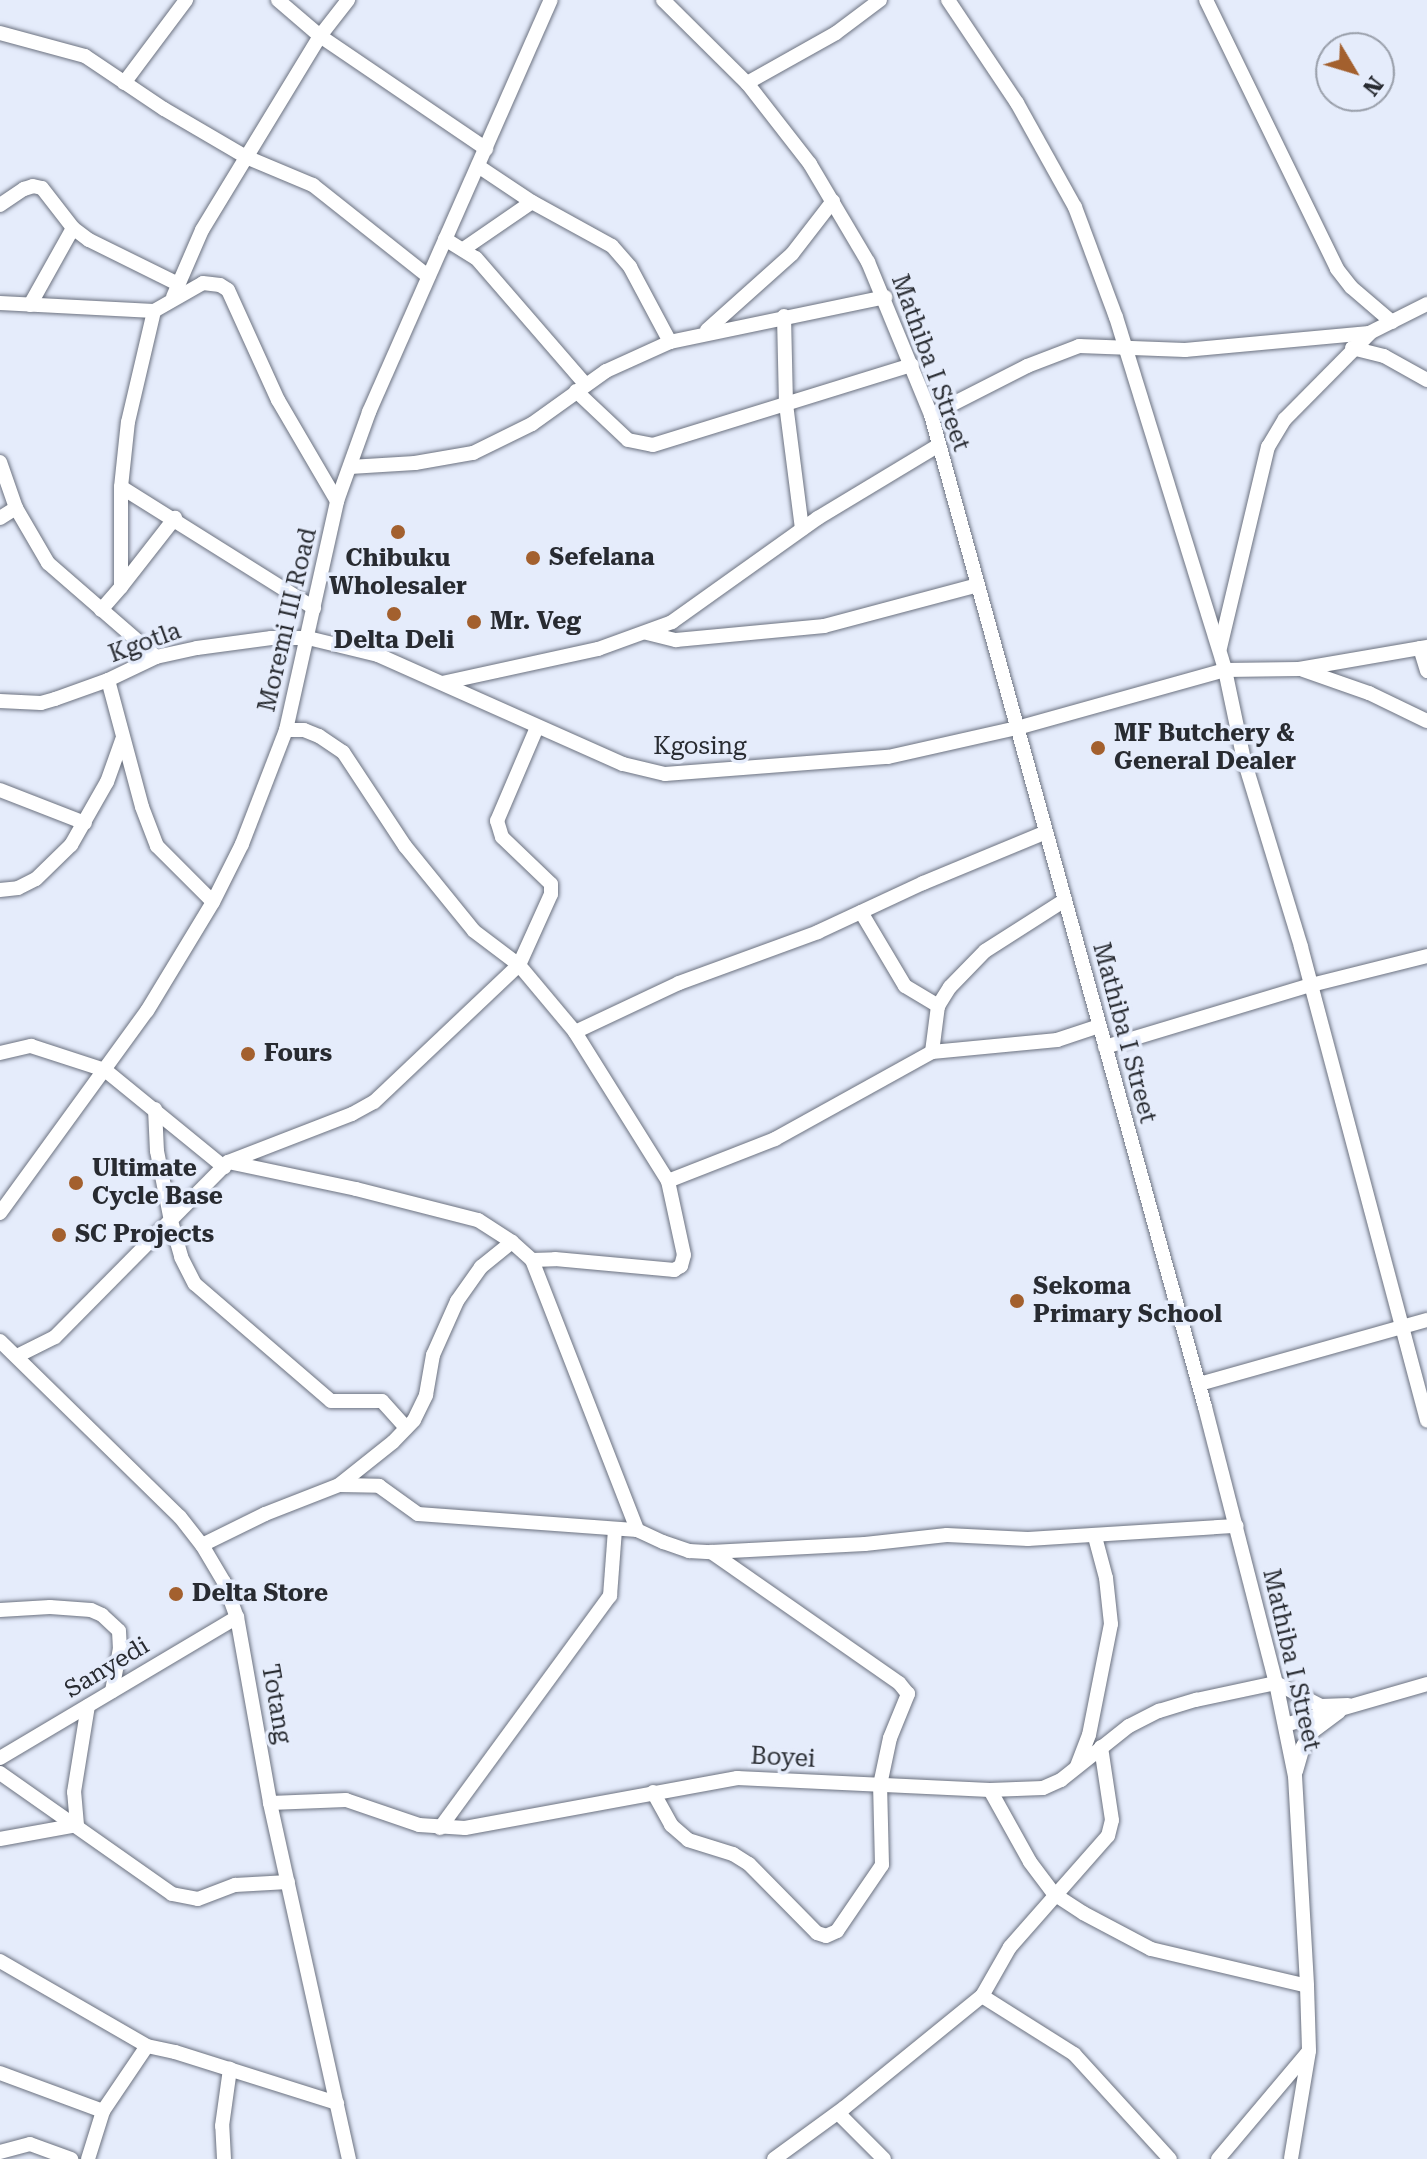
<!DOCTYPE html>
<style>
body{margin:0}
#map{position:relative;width:1427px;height:2159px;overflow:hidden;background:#e5ecfb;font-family:"Roboto Serif",serif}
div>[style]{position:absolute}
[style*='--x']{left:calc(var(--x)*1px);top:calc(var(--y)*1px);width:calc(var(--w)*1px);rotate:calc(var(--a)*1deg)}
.roads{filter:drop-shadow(0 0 2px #6c7280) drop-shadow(0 0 2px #6c7280)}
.minor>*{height:14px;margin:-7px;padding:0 7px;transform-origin:7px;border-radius:7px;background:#fff}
.dots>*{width:22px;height:22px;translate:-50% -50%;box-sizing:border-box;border:4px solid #e5ecfb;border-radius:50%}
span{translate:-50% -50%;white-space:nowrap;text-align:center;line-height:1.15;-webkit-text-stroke:7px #e5ecfb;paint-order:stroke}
.street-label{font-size:24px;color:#282b31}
.poi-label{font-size:24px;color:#282b31;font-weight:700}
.left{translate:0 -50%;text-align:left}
.north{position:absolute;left:1315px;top:32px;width:80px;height:80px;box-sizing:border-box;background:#e5ecfb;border:2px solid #999faa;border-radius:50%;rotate:128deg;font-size:22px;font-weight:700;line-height:32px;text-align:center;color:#282b31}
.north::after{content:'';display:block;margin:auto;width:28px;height:36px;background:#a3602e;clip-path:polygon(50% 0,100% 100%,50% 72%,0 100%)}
</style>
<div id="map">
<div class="roads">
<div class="minor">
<i style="--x:278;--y:0;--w:55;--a:40.6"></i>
<i style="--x:320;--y:36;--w:201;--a:34.2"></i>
<i style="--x:663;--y:0;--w:118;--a:44.7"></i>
<i style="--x:747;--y:83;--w:103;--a:52.1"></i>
<i style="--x:810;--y:164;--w:114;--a:59.4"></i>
<i style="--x:868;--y:262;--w:165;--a:67.6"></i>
<i style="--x:931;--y:415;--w:1029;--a:74.56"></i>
<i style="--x:1205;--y:1407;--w:285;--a:75.6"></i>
<i style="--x:1276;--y:1683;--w:95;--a:78.5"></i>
<i style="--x:1295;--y:1776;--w:210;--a:86.7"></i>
<i style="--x:1307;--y:1986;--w:65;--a:88.2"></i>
<i style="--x:1309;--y:2051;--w:109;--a:99.5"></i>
<i style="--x:948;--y:0;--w:124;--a:56.2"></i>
<i style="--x:1017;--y:103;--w:119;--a:60.9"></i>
<i style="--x:1075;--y:207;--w:117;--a:69.6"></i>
<i style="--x:1116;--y:317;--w:369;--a:72.8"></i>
<i style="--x:1225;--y:670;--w:74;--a:-0.8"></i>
<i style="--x:1299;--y:669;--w:130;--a:-9.8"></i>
<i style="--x:1206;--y:0;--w:299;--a:64"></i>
<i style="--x:1337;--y:269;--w:23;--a:52"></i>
<i style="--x:1351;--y:287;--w:54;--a:40.5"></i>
<i style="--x:0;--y:33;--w:88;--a:15.1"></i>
<i style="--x:85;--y:56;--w:95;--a:33.9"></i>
<i style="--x:164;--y:109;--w:95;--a:30.3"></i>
<i style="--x:246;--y:157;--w:73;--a:22.7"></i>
<i style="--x:313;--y:185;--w:147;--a:38.4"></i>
<i style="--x:124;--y:83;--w:104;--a:-53.2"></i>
<i style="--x:747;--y:83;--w:102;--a:-29.3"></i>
<i style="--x:836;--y:33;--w:55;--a:-36.9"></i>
<i style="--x:478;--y:166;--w:65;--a:33.7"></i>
<i style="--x:532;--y:202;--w:91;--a:28.8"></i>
<i style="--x:612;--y:246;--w:28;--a:49"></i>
<i style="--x:630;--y:267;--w:85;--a:61.9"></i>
<i style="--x:0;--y:205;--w:29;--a:-34"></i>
<i style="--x:24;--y:189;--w:9;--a:-18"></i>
<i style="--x:33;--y:186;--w:9;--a:13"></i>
<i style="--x:42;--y:188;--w:51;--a:52.2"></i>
<i style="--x:73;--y:228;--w:20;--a:37"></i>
<i style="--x:89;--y:240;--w:99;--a:26.3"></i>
<i style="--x:445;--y:239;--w:36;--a:32"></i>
<i style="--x:476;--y:258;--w:167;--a:49.1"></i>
<i style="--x:465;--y:248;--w:81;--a:-34.5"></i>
<i style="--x:173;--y:297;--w:73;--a:-66.6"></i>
<i style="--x:202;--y:230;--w:227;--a:-58.7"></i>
<i style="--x:320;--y:36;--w:46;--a:-52.1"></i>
<i style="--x:0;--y:303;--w:154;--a:3"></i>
<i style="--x:154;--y:311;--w:56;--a:-29.7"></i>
<i style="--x:203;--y:283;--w:17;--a:7"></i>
<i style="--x:220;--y:285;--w:9;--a:32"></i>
<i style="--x:228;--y:290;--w:121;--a:65.6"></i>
<i style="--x:278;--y:400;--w:117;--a:59.7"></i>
<i style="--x:30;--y:305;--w:88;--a:-60.8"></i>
<i style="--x:784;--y:316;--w:88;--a:88.7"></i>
<i style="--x:786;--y:404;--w:126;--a:82.7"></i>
<i style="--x:707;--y:330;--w:114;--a:-41.8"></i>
<i style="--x:792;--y:254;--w:67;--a:-52.3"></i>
<i style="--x:1352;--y:348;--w:33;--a:14"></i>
<i style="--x:1384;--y:356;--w:49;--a:29.2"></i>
<i style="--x:576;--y:391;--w:71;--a:43.3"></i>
<i style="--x:628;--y:440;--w:25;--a:11"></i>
<i style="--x:653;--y:445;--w:271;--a:-17.2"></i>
<i style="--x:931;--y:415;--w:108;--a:-27"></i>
<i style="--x:1027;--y:366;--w:56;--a:-21"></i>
<i style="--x:1079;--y:346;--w:106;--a:2.2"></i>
<i style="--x:1185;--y:350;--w:185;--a:-5.3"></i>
<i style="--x:1369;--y:333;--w:65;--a:-26.6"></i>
<i style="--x:0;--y:462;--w:49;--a:70.8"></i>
<i style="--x:16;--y:508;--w:64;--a:59.8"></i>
<i style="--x:48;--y:563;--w:143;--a:41"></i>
<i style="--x:350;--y:467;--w:65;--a:-3.5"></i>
<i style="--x:415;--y:463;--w:59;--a:-9.8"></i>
<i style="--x:473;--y:453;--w:66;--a:-26.2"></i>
<i style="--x:532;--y:424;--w:91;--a:-35.6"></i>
<i style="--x:606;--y:371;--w:70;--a:-24.4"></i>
<i style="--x:670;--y:342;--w:220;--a:-11.8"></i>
<i style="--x:121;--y:487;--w:228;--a:32.1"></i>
<i style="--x:0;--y:518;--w:19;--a:-32"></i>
<i style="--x:121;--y:587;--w:88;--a:-52"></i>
<i style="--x:101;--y:610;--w:30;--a:-49"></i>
<i style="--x:121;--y:587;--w:100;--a:-90"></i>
<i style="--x:121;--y:487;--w:65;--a:-83.9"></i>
<i style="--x:128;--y:422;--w:114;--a:-76.8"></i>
<i style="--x:647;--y:633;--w:30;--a:14"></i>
<i style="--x:676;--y:640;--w:149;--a:-5.4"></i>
<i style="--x:824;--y:626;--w:159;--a:-14.9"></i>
<i style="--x:1220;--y:648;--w:207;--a:-76.6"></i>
<i style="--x:1268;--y:447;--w:33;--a:-59"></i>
<i style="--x:1285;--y:419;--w:120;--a:-45.3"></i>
<i style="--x:1420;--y:648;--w:24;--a:73"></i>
<i style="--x:1303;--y:670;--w:70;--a:19.2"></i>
<i style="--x:1369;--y:693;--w:64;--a:25.8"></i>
<i style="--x:108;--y:680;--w:131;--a:75"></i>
<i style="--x:142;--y:807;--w:42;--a:69"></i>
<i style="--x:157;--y:846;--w:79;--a:45"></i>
<i style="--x:442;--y:683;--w:160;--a:-12.3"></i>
<i style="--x:598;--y:649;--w:79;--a:-20"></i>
<i style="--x:672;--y:622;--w:179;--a:-35.5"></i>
<i style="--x:818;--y:518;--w:141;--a:-31.1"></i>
<i style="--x:0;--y:701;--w:41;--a:2.8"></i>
<i style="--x:41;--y:703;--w:15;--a:-16"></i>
<i style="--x:55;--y:699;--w:56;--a:-19.7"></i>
<i style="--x:108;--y:680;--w:53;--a:-25.6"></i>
<i style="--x:156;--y:657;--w:42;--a:-12.4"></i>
<i style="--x:197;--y:648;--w:75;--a:-7.7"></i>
<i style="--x:271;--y:638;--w:37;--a:0"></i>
<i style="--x:308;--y:638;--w:72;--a:13.7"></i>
<i style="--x:378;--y:655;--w:268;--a:24"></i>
<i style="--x:623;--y:764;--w:43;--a:13.4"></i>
<i style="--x:665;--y:774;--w:224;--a:-4.4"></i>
<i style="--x:888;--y:757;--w:132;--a:-12.7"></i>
<i style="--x:1017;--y:728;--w:216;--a:-15.6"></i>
<i style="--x:1225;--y:670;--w:92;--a:78.1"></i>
<i style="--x:1244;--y:760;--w:195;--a:73"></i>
<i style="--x:1301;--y:947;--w:490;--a:75.1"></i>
<i style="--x:286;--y:730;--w:18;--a:0"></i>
<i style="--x:304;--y:730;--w:16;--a:22"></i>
<i style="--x:319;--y:736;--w:29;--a:34"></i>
<i style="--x:343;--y:752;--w:113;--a:56.6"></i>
<i style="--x:405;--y:846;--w:109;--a:50.9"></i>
<i style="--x:474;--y:931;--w:56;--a:37.1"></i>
<i style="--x:519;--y:965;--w:87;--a:50.1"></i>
<i style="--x:0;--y:790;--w:91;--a:21.2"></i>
<i style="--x:0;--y:890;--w:18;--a:-6"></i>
<i style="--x:18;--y:888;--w:20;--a:-27"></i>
<i style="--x:36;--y:879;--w:49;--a:-44.2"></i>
<i style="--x:71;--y:845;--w:73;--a:-60.3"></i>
<i style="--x:107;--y:782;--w:45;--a:-70.3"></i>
<i style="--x:861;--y:912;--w:86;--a:59.3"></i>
<i style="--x:905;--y:986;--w:39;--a:31"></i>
<i style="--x:1105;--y:1047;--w:215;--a:-16.8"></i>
<i style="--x:1311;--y:985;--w:120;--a:-14"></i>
<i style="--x:932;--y:1052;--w:46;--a:-82.6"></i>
<i style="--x:938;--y:1006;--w:22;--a:-58"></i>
<i style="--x:950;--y:987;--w:50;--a:-45.8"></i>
<i style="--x:985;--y:951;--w:95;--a:-32.5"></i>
<i style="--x:0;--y:1053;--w:32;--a:-13"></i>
<i style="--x:31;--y:1046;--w:78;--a:18"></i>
<i style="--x:105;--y:1070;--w:154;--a:39.2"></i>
<i style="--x:155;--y:1109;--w:42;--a:87.3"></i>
<i style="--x:157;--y:1151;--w:71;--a:78.7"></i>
<i style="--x:171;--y:1221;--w:37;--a:74"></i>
<i style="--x:181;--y:1257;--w:30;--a:63"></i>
<i style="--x:195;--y:1284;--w:179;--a:40.7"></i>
<i style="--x:331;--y:1401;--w:51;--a:0"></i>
<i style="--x:382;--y:1401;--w:36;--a:48"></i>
<i style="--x:228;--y:1162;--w:131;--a:11.9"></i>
<i style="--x:356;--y:1189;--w:126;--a:14.3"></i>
<i style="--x:478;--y:1220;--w:40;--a:32.9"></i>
<i style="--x:512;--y:1242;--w:27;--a:42"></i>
<i style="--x:532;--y:1260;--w:290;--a:68.7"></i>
<i style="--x:637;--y:1530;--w:29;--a:25"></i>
<i style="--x:663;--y:1542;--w:28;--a:19"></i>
<i style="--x:689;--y:1551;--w:22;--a:3"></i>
<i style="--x:711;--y:1552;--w:154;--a:-3"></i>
<i style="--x:865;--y:1544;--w:82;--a:-6.3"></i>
<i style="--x:947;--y:1535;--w:81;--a:2.8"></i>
<i style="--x:1028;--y:1539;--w:209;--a:-3.6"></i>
<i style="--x:668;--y:1181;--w:176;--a:-122"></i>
<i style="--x:575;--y:1032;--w:115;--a:-25.2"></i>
<i style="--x:679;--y:983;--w:148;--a:-20.1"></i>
<i style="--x:818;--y:932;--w:116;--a:-25"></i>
<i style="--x:923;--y:883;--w:133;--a:-22.5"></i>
<i style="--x:0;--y:1213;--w:250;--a:-54"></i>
<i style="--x:147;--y:1011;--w:127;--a:-58.8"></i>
<i style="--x:213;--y:902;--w:65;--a:-63.4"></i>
<i style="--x:242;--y:844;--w:122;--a:-68.9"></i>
<i style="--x:286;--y:730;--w:235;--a:-77.4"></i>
<i style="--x:337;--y:501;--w:95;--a:-70.2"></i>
<i style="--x:369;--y:412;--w:450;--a:-66.2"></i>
<i style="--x:532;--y:1260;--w:23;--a:-2"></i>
<i style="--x:555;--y:1259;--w:120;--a:5.3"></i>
<i style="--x:674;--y:1270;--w:8;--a:-30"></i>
<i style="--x:681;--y:1266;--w:11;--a:-75"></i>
<i style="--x:684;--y:1255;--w:76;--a:-102.2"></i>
<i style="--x:668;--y:1181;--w:115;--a:-21.4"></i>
<i style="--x:775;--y:1139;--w:179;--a:-29"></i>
<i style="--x:932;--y:1052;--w:126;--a:-5.5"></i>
<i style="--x:1057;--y:1040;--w:44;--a:-18.4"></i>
<i style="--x:0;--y:1341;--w:252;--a:44.4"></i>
<i style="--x:180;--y:1517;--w:36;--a:52"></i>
<i style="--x:202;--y:1545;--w:43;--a:59.3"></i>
<i style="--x:224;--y:1582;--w:37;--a:70"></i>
<i style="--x:237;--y:1617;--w:189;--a:79.9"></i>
<i style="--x:270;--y:1803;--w:365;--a:77.5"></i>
<i style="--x:17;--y:1356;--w:42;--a:-26.6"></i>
<i style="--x:55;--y:1337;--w:246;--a:-45.3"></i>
<i style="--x:228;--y:1162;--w:133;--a:-21.2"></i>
<i style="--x:352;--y:1114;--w:25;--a:-29"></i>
<i style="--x:374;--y:1102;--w:199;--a:-43.4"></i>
<i style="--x:519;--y:965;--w:78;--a:-65.7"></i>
<i style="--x:551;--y:894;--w:10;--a:-90"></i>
<i style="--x:551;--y:884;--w:68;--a:-136.2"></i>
<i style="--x:502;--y:837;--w:17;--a:-107"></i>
<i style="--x:497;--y:821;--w:102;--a:-66.9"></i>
<i style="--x:1199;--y:1384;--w:237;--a:-15.7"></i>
<i style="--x:340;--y:1485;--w:39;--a:1"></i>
<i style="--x:379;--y:1486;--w:48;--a:35.7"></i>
<i style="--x:418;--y:1514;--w:220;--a:4.2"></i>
<i style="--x:202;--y:1545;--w:70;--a:-26.2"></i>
<i style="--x:265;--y:1514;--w:79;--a:-21.4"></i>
<i style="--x:339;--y:1485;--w:69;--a:-38.5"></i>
<i style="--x:393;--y:1442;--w:30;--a:-46"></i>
<i style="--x:414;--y:1420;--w:28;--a:-64"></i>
<i style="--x:426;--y:1395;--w:41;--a:-80.1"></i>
<i style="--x:433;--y:1355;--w:59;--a:-66"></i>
<i style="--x:457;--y:1301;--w:42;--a:-54.8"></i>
<i style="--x:481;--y:1267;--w:40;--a:-39"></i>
<i style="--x:0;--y:1610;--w:50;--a:-3.4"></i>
<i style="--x:50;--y:1607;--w:41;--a:4.2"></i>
<i style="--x:91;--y:1610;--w:12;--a:24"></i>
<i style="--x:102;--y:1615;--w:23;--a:43"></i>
<i style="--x:119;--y:1631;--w:17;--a:87"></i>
<i style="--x:120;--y:1648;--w:44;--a:100.5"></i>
<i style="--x:1285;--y:1725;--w:148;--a:-16.1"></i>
<i style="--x:0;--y:1758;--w:276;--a:-30.7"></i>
<i style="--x:1077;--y:1766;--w:33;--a:-69"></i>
<i style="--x:1089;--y:1735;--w:113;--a:-78.8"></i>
<i style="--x:1111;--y:1624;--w:46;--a:-96.2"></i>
<i style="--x:1106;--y:1578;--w:42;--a:-105"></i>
<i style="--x:1296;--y:1771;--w:26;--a:-74"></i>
<i style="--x:1303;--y:1746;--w:17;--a:-57"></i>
<i style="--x:1312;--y:1732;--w:34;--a:-37"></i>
<i style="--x:0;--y:1773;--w:210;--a:35.1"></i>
<i style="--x:172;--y:1894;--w:26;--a:11"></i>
<i style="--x:198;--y:1899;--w:40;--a:-21"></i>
<i style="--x:235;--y:1885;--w:53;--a:-3.2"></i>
<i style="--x:990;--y:1790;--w:82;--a:60.9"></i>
<i style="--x:1030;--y:1862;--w:40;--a:53"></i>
<i style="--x:1054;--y:1894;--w:35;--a:33"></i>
<i style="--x:1083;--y:1913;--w:77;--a:27.9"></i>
<i style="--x:1151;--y:1949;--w:160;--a:13.3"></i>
<i style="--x:653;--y:1792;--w:38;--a:61"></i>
<i style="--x:671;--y:1825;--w:23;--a:41"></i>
<i style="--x:688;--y:1840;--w:47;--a:17.3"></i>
<i style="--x:733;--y:1854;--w:19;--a:32"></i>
<i style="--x:749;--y:1864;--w:97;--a:45.4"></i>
<i style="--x:817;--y:1933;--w:9;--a:18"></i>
<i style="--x:826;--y:1936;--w:12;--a:-24"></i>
<i style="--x:837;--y:1931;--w:80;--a:-55.7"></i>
<i style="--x:882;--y:1865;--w:80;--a:-91.4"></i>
<i style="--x:880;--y:1785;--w:48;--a:-78"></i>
<i style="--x:890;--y:1738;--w:48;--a:-67.8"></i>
<i style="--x:908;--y:1694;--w:14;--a:-129"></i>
<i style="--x:899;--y:1683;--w:229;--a:-145.1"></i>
<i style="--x:270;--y:1803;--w:76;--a:-2.3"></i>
<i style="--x:346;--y:1800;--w:77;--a:18.9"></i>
<i style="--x:419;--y:1825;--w:46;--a:3.7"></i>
<i style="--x:465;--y:1828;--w:277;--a:-10.4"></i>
<i style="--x:737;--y:1778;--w:253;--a:2.7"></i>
<i style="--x:990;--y:1790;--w:53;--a:-2.2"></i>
<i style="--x:1043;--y:1788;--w:20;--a:-24"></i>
<i style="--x:1061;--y:1780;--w:87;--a:-38.5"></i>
<i style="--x:1129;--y:1726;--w:34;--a:-27"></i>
<i style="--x:1159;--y:1711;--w:39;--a:-17"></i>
<i style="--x:1196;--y:1700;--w:82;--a:-12"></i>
<i style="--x:1276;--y:1683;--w:51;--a:27.1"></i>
<i style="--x:1321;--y:1706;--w:27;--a:-2"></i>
<i style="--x:440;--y:1828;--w:288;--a:-53.8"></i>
<i style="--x:610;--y:1596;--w:67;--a:-85.7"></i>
<i style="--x:0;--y:1839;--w:78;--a:-10.3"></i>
<i style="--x:77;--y:1825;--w:33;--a:-95"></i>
<i style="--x:74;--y:1792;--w:87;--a:-80.8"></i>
<i style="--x:0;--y:1961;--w:170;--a:30"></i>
<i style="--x:982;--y:1996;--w:109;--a:32.2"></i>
<i style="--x:1074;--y:2054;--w:142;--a:47.6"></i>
<i style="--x:0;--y:2073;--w:110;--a:20.3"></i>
<i style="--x:838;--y:2113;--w:65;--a:45"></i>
<i style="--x:0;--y:2152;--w:31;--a:-15"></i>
<i style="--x:30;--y:2144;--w:44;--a:20.1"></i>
<i style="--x:88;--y:2159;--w:50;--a:-72.6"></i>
<i style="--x:103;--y:2111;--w:78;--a:-55.9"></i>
<i style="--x:147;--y:2046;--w:29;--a:12"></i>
<i style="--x:175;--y:2052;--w:170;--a:17.5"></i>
<i style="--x:224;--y:2159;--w:33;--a:-93"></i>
<i style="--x:222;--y:2126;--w:58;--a:-82"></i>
<i style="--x:774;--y:2159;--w:87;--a:-36.1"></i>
<i style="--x:844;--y:2108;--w:178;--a:-39.1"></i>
<i style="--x:982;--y:1996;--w:56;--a:-60.3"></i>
<i style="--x:1010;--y:1947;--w:148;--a:-48.6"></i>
<i style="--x:1108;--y:1836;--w:16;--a:-76"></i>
<i style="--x:1112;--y:1820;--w:74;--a:-98.6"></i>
<i style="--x:1218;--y:2159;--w:140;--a:-49.9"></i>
</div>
</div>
<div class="dots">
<i style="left:398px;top:532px;background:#a3602e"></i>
<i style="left:533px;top:558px;background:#a3602e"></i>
<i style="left:394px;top:614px;background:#a3602e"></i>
<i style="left:474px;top:622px;background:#a3602e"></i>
<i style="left:1098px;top:748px;background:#a3602e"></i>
<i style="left:248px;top:1054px;background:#a3602e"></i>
<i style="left:76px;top:1183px;background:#a3602e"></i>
<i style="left:59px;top:1235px;background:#a3602e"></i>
<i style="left:1017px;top:1301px;background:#a3602e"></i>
<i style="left:176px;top:1594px;background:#a3602e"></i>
</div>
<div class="street-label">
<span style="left:930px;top:363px;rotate:70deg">Mathiba I Street</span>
<span style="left:288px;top:620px;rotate:-77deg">Moremi III Road</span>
<span style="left:145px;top:643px;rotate:-20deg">Kgotla</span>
<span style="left:700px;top:747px">Kgosing</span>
<span style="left:1124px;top:1033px;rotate:75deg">Mathiba I Street</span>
<span style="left:1291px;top:1660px;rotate:77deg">Mathiba I Street</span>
<span style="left:107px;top:1668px;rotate:-31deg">Sanyedi</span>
<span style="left:276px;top:1704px;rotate:80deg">Totang</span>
<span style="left:783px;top:1758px;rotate:3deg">Boyei</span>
</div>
<div class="poi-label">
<span class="left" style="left:549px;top:558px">Sefelana</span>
<span style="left:398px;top:573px">Chibuku<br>Wholesaler</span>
<span class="left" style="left:490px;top:622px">Mr. Veg</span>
<span style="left:394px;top:641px">Delta Deli</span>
<span class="left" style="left:1114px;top:748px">MF Butchery &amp;<br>General Dealer</span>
<span class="left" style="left:264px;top:1054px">Fours</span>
<span class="left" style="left:92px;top:1183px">Ultimate<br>Cycle Base</span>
<span class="left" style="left:75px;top:1235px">SC Projects</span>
<span class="left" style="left:1033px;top:1301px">Sekoma<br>Primary School</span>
<span class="left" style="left:192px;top:1594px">Delta Store</span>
</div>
<div class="north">N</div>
</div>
